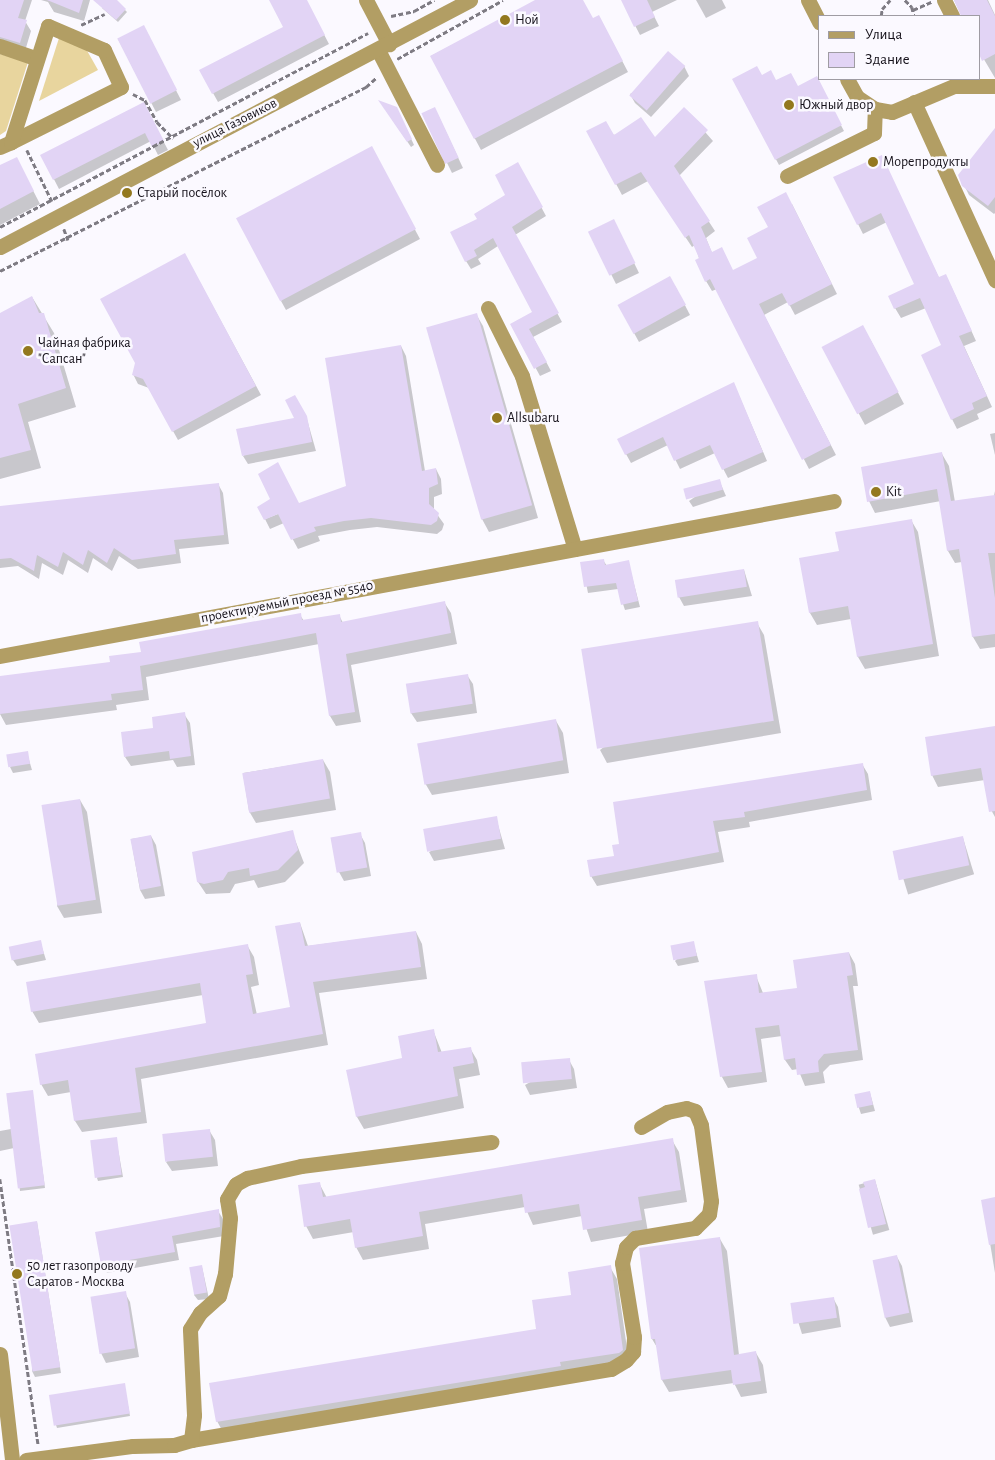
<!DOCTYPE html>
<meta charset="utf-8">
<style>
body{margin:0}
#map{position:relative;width:995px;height:1460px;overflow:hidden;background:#fbf9ff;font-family:"Alegreya Sans",sans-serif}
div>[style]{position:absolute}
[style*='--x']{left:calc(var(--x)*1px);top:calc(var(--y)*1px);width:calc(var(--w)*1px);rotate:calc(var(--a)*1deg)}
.green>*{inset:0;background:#e8d59e}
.shadow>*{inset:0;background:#0003;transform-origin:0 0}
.building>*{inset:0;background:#e2d4f5;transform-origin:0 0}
.path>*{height:2.5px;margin-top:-1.25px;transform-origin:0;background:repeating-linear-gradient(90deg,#7e7b83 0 5px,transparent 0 7.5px)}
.minor>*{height:15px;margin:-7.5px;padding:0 7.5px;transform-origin:7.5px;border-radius:7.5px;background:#b29e64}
.dots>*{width:14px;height:14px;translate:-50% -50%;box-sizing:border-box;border:2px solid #fbf9ff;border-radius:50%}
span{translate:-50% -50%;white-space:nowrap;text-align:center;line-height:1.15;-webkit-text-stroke:5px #fbf9ff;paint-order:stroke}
.poi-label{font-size:14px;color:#15111a}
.left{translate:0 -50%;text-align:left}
.street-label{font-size:14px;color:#15111a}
.legend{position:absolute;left:818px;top:15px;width:162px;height:65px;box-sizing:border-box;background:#fbf9ff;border:1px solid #9f9ca3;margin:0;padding:6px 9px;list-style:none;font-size:15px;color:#15111a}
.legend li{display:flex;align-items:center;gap:10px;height:25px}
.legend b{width:25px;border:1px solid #9f9ca3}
</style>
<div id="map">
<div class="green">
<i style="clip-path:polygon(59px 38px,85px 47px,98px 70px,39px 101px)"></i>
<i style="clip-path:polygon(0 54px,28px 62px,6px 131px,0 135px)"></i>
</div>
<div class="shadow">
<i style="clip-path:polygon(0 0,32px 0,25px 21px,31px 31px,25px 51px,0 48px)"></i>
<i style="clip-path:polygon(41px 0,90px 0,84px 21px,54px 12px,48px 2px)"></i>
<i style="clip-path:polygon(106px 0,115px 0,127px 12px,118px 22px,102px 8px)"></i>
<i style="clip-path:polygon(270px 0,306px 0,329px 44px,218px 102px,213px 93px,284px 27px)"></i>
<i style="clip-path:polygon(538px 0,582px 0,593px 20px,605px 28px,628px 72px,481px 150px,431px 56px)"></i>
<i style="clip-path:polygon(622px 0,677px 0,652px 12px,659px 26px,640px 35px)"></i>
<i style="clip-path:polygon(696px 0,722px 0,726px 8px,706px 18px)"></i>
<i style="clip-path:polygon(954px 0,988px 0,995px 15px,995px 78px,979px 51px,979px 16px,962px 16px)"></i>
<i style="clip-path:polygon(148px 36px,181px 100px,156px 112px,118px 39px)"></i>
<i style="clip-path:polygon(684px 66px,689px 76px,651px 117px,635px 103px,630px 94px)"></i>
<i style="clip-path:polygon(762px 76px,797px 88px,816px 78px,844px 131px,779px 165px,734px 80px)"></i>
<i style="clip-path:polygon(383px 106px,400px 115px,414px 145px,411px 147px)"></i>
<i style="clip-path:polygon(684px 108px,713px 141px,679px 176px,715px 231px,706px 238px,712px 253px,734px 272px,759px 259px,769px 228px,792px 204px,837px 294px,795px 315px,788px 302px,764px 315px,836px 455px,809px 469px,717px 289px,712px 291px,706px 281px,695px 245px,692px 247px,648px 181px,622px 195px,588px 132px,655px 139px)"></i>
<i style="clip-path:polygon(148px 112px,168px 150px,158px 155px,151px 141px,59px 189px,42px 156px)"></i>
<i style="clip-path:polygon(423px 114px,439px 117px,463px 168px,452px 173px)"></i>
<i style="clip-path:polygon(995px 138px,995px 213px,994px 214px,969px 195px,964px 185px)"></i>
<i style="clip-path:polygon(881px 156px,939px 278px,951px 286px,976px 341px,964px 346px,992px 407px,977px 414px,979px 419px,957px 429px,952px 419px,943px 346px,926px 308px,901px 318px,895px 308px,916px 285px,887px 222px,863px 234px,858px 224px)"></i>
<i style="clip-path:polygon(376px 157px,420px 239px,286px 310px,281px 301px)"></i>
<i style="clip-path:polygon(518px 164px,546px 216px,515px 235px,562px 322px,533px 337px,551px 371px,540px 376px,512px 324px,534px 312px,498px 246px,478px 259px,481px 264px,471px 269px,466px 261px,479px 220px,507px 195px)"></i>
<i style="clip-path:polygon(0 167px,23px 171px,40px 204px,0 225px)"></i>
<i style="clip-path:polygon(618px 230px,639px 273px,616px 284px,590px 232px)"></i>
<i style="clip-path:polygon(190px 264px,261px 395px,178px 440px,149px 388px,138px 384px,133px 374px)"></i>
<i style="clip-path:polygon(675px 286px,690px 315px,639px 342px,634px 333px)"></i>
<i style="clip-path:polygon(32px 297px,54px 333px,76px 407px,28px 422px,41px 468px,0 479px,0 314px)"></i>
<i style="clip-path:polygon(476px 314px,483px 326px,538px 518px,489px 532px,482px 519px)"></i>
<i style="clip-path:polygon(870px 339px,904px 404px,865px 425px,823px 348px)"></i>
<i style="clip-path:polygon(401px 346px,406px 356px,425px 471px,436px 469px,441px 479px,442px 494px,434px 497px,434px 510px,444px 524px,442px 530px,437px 534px,377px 527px,350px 530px,318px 536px,320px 541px,298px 549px,284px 523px,270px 529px,265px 519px,348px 487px)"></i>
<i style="clip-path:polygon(734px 384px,767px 461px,728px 478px,715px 453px,680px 469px,668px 445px,631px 463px,626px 454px)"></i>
<i style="clip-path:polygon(306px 416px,316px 451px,248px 464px,243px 456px,296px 419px)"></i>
<i style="clip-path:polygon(995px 433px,995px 455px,990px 434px)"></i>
<i style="clip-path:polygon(942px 454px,949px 466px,955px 502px,994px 496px,995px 491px,995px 647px,980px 649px,973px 637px,962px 562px,955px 563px,948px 551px,941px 501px,875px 513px,869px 501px)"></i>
<i style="clip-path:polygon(719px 480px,726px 496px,693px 507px,689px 501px)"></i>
<i style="clip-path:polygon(218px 484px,223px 493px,229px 544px,179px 549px,181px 563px,138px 569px,119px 556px,112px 571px,93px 558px,88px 573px,68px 560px,63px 575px,42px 563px,39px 579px,18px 566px,0 568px,0 507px)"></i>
<i style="clip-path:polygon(911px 520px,918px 532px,939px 656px,865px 669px,858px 657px,851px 619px,817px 625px,810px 613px,800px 559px,840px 552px)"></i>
<i style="clip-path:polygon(603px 560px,607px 566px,628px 561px,640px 607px,625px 610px,618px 589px,588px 593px,582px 563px)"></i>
<i style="clip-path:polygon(744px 570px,752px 596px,684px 606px,679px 597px)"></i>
<i style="clip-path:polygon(444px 602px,451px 613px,457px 644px,351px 665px,361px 722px,336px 726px,330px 716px,319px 644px,146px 677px,149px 700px,116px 705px,117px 710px,6px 725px,0 714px,0 677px,111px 663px,300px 615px,304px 621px,339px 615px,343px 623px)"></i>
<i style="clip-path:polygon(757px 623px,764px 635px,781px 733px,607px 763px,600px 750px)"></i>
<i style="clip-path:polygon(467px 675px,473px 684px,477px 713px,417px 722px,411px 713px)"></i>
<i style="clip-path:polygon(184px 714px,190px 723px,195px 765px,177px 767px,173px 760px,131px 766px,125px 757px,155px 729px)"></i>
<i style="clip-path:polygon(556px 721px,563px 733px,569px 773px,432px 795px,425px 783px,419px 744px)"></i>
<i style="clip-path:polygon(995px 727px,995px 817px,990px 808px,985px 780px,938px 787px,932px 775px)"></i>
<i style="clip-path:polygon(27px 753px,32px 770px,13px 773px,10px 767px)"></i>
<i style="clip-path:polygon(323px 760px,330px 772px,336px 810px,256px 823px,249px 811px,243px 773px)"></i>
<i style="clip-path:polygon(862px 764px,868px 774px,872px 800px,749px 822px,750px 827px,718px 832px,724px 862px,597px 886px,591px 876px,616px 857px)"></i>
<i style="clip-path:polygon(80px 800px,87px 812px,102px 913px,64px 918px,57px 906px)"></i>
<i style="clip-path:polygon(496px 818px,505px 849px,434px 861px,429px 852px)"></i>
<i style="clip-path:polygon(292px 832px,304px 863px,285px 882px,258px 888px,254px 880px,235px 884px,230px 893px,206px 894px,198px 882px)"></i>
<i style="clip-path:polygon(360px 834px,365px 843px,371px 876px,344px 881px,339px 872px)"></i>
<i style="clip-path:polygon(151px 836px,156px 845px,165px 896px,145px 899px,140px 890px,131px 839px)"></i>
<i style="left:963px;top:838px;width:38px;height:69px;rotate:73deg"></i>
<i style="clip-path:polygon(300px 923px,308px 946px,416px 932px,422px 944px,427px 979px,319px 993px,328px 1045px,141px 1079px,147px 1123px,82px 1132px,75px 1121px,71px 1092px,48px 1096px,41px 1084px,207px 1024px,203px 995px,39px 1023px,32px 1011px,247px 945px,254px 957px,259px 985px,251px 987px,257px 1015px,291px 1008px)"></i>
<i style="clip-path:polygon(40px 941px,46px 960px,17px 966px,13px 960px)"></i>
<i style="clip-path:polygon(693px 942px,699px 962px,678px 966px,675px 961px)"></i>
<i style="clip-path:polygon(849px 953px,855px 964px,858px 986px,853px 986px,863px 1060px,830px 1065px,823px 1072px,825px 1083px,805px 1086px,798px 1069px,792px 1070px,785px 1060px,782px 1036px,761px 1039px,767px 1082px,728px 1088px,722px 1077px,706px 982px,756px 976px,763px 993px,798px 989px)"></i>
<i style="clip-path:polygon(433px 1030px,442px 1053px,470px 1048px,477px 1060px,480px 1075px,459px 1079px,464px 1108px,364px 1129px,357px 1117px,348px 1071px,403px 1059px)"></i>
<i style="clip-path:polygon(569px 1060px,574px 1069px,577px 1088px,530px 1095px,525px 1085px)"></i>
<i style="clip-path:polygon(32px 1091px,45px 1188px,20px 1191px,14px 1148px,0 1151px,0 1131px,11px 1129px)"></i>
<i style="clip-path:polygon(870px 1093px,875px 1111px,861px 1114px,855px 1096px)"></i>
<i style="clip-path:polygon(209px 1130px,215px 1140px,218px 1166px,172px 1171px,166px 1162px)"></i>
<i style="clip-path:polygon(116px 1138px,123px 1177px,98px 1181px,97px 1178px)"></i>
<i style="clip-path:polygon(672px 1140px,679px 1152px,687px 1202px,644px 1209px,648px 1232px,591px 1242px,582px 1216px,533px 1225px,525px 1207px,425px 1224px,429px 1249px,363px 1260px,356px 1247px,354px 1232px,313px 1239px,306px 1226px,319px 1183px,327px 1198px)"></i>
<i style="left:875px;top:1180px;width:52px;height:17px;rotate:74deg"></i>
<i style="clip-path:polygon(995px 1199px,995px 1273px,983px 1201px)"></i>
<i style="clip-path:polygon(218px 1211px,223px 1219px,224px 1236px,176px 1244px,179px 1260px,107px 1273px,102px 1264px)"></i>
<i style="clip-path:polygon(37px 1222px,61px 1373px,35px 1377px,32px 1371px)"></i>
<i style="clip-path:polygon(720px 1239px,727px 1251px,739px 1355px,756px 1353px,763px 1365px,767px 1393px,741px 1397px,734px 1383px,669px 1392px,662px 1380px,658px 1349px,652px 1339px)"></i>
<i style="clip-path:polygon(897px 1257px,902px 1266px,913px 1322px,890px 1327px,885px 1317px)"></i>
<i style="clip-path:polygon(202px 1267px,209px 1299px,198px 1300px,194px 1295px)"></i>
<i style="clip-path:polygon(610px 1267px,617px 1279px,629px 1362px,224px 1434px,217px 1421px,538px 1330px)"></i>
<i style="clip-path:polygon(125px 1293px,130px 1302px,139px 1357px,106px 1363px,101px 1353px)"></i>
<i style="clip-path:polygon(833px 1298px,838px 1307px,841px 1327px,802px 1334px,793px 1305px)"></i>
<i style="clip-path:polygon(124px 1384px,130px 1416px,57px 1428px,56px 1425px)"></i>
</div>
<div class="building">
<i style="clip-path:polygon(0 0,24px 0,18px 18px,27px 20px,20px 43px,0 37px)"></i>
<i style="clip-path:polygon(47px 0,83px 0,79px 13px)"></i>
<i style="clip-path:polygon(93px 0,117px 0,126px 9px,116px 20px)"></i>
<i style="clip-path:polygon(269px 0,307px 0,325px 35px,212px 94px,199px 70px,283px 27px)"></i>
<i style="clip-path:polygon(535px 0,583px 0,593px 18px,599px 15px,623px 61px,474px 139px,430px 56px)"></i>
<i style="clip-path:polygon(621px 0,647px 0,655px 17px,634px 27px)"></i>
<i style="clip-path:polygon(954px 0,987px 0,995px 16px,995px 54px,982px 61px,979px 54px,979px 16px,961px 16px)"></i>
<i style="left:144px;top:25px;width:73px;height:30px;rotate:63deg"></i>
<i style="left:668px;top:51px;width:23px;height:59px;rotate:41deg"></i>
<i style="clip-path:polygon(757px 66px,762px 75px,771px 70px,776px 80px,791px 73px,798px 86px,817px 76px,842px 125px,775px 160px,732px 79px)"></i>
<i style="clip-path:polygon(378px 100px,397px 107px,412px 139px,407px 142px)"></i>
<i style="clip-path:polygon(144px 102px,164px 141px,152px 147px,145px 133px,53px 180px,40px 155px)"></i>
<i style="left:435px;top:107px;width:56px;height:15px;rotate:65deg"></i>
<i style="clip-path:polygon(684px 107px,708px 130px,674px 166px,710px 221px,701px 227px,712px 252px,722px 247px,733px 270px,757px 258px,747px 238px,768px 227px,757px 207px,786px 192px,832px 284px,789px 306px,782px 293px,759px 304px,831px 445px,802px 460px,710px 279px,705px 282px,695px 260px,699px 258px,689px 235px,685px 238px,641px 172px,615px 185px,586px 131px,606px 121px,614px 135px,641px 117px,655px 137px)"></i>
<i style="clip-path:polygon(995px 128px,995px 197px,988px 206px,962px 186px,958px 175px)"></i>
<i style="left:372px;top:146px;width:94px;height:154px;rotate:62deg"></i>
<i style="clip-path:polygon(882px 155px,939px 277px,946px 274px,972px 331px,959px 336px,987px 396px,972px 403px,974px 409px,951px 420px,921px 355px,941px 345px,920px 298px,894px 309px,888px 296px,914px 284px,881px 213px,857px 225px,833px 177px)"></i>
<i style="clip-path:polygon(17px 157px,34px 191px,0 209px,0 165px)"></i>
<i style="clip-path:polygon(518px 162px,543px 207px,512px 227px,559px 313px,529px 329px,547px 362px,534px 369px,510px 324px,532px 312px,493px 238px,474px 250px,477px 256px,465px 262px,450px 232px,477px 219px,474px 214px,505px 195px,495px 175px)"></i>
<i style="left:614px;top:219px;width:49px;height:29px;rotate:64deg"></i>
<i style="clip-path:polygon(185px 253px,256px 386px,172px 432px,143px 379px,132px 375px,135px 363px,100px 299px)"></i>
<i style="left:670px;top:276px;width:33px;height:60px;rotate:61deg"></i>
<i style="clip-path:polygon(32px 296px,39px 313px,44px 313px,66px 388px,18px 404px,31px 450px,0 458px,0 313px)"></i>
<i style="left:477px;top:313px;width:200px;height:53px;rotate:74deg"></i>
<i style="left:863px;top:325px;width:76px;height:47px;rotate:62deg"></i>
<i style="clip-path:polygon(401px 345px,422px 471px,436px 468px,438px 484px,429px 488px,429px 504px,439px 513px,437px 521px,431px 525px,371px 518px,344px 521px,314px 527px,316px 531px,291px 540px,278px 514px,264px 520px,257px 507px,270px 499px,258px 474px,278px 462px,299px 503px,346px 486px,325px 358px)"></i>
<i style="clip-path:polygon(734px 382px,763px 452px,722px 470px,710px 445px,674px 461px,663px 437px,625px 455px,617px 439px)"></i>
<i style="clip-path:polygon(295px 395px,307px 416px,312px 442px,242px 456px,236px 429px,294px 418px,285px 400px)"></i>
<i style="clip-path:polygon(942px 452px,951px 501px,995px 495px,995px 553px,988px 553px,995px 598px,995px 634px,972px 637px,959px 549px,947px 551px,937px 489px,867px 502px,861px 467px)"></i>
<i style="left:720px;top:479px;width:11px;height:38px;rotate:75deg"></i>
<i style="clip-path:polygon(219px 483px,224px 535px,174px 540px,176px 554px,132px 560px,114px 548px,107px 563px,88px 550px,83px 565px,63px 552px,58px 567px,37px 555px,34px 571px,11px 558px,0 559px,0 506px)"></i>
<i style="clip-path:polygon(912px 519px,933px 644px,857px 657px,848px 606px,809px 613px,799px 558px,839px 551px,835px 532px)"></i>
<i style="clip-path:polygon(604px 559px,605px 565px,629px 560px,638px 601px,621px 605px,616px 583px,584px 587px,580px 562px)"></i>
<i style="left:744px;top:569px;width:18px;height:70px;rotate:81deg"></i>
<i style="clip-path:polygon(445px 601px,451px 633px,346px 654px,355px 712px,329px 716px,316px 633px,140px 666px,143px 690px,111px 694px,112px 700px,0 714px,0 676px,110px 662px,109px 656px,141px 652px,139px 642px,301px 613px,302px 620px,340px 614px,341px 622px)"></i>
<i style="left:758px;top:621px;width:101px;height:179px;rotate:81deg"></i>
<i style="left:468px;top:674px;width:30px;height:63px;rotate:81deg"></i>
<i style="clip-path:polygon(185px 712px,191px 756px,170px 759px,169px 751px,124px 757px,121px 732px,153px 728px,152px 717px)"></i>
<i style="left:556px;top:719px;width:42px;height:141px;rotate:80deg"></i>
<i style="clip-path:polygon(995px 726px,995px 811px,989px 812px,981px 768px,931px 776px,925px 737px)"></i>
<i style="left:28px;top:751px;width:13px;height:22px;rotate:81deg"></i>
<i style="left:323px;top:759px;width:40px;height:82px;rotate:80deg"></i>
<i style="clip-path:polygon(863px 763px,867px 790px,744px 812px,745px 817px,713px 821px,719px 852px,590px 877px,587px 860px,614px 856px,612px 845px,619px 844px,613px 802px)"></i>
<i style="left:80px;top:799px;width:102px;height:39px;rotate:81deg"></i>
<i style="left:497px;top:816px;width:23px;height:75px;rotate:80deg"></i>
<i style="clip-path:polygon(293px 830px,298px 850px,278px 870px,250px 876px,249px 868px,228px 872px,223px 880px,204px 884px,197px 882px,192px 852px)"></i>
<i style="left:361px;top:832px;width:36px;height:31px;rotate:80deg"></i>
<i style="left:151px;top:835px;width:52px;height:21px;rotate:79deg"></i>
<i style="left:963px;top:836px;width:30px;height:72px;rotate:78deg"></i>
<i style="clip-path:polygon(300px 922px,305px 946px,416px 931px,421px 967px,313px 982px,323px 1034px,135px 1068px,141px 1112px,74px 1121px,68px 1080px,40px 1085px,35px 1054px,206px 1023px,200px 983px,31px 1012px,26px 982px,248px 944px,253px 974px,246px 975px,253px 1014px,290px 1007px,275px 926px)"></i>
<i style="left:41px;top:940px;width:14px;height:33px;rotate:78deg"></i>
<i style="left:694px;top:941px;width:15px;height:24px;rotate:79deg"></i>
<i style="clip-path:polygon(849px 952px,853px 975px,847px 976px,858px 1050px,824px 1054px,818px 1061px,819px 1072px,797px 1075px,795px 1058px,784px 1060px,779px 1025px,755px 1028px,762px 1072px,720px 1077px,704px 981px,757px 974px,759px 993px,797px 988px,793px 960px)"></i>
<i style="clip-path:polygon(434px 1029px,438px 1052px,471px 1047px,474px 1063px,453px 1067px,458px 1096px,356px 1117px,346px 1070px,402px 1058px,398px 1036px)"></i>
<i style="left:570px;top:1058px;width:21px;height:49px;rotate:85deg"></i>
<i style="left:33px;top:1090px;width:96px;height:27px;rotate:83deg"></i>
<i style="left:870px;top:1091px;width:14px;height:16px;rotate:78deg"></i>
<i style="left:210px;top:1129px;width:28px;height:48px;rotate:84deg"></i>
<i style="left:117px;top:1137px;width:38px;height:27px;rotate:83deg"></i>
<i style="clip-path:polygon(673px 1138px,681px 1190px,638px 1197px,642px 1220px,583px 1230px,579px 1204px,525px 1213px,522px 1194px,419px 1212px,423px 1236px,355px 1248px,350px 1219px,304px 1227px,298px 1185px,320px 1182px,323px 1197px)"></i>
<i style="clip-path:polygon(875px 1179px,886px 1224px,868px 1228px,859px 1189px,865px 1187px,863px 1182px)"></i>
<i style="clip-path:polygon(995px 1197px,995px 1244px,989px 1245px,981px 1200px)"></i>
<i style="clip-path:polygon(219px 1209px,220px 1227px,172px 1236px,175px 1252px,101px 1265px,95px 1232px)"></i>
<i style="left:37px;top:1221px;width:148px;height:28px;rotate:81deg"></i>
<i style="clip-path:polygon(720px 1237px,734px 1355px,756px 1351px,761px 1381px,733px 1385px,731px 1370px,661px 1380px,655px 1339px,651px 1339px,639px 1248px)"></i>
<i style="left:897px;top:1255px;width:59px;height:25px;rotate:78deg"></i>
<i style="left:202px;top:1265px;width:28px;height:13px;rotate:80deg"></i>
<i style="clip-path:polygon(611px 1265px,623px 1350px,619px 1353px,560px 1362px,561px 1366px,216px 1422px,209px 1383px,536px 1329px,532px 1300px,571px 1295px,568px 1272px)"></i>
<i style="left:126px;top:1291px;width:58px;height:36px;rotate:81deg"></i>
<i style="left:834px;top:1297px;width:21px;height:44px;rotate:82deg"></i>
<i style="left:125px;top:1383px;width:31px;height:77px;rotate:81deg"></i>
</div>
<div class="path">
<i style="--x:905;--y:0;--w:10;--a:45"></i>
<i style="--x:912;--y:7;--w:9;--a:77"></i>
<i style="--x:913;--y:10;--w:20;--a:-24"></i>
<i style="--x:391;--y:16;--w:24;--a:-12"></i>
<i style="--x:414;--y:11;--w:23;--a:-29"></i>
<i style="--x:881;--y:16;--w:7;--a:-82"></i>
<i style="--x:882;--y:9;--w:12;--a:-48"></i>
<i style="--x:81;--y:25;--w:26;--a:-25"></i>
<i style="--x:397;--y:59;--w:121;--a:-29.1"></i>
<i style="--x:133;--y:94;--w:13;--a:27"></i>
<i style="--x:145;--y:100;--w:25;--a:61"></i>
<i style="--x:157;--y:122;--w:23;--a:45"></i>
<i style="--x:27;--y:150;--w:57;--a:63.9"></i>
<i style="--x:0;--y:227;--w:416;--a:-27.8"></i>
<i style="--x:64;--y:229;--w:12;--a:70"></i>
<i style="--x:0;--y:271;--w:410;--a:-26.7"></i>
<i style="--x:366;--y:87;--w:13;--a:-42"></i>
<i style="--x:0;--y:1179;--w:268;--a:81.8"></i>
</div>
<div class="minor">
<i style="--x:366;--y:0;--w:50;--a:62.4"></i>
<i style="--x:808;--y:0;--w:25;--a:63"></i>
<i style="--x:944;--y:0;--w:18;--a:63"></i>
<i style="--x:0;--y:46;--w:39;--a:19"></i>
<i style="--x:378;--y:50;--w:129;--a:62.8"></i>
<i style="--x:847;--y:79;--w:21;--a:61"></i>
<i style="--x:857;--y:97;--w:22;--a:34"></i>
<i style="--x:875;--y:109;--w:17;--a:10"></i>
<i style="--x:892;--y:112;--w:67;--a:-22.8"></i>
<i style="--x:954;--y:86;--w:41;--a:0"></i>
<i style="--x:914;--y:102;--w:196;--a:65.5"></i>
<i style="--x:0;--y:147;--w:12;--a:-24"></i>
<i style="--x:11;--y:142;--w:123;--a:-26.6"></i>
<i style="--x:121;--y:87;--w:41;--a:-114.7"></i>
<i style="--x:104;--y:50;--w:61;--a:-156.8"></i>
<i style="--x:48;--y:26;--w:122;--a:107.7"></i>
<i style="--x:787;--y:176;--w:97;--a:-26.3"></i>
<i style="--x:874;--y:133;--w:24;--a:-88"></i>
<i style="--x:0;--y:247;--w:531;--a:-27.72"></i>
<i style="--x:488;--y:308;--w:76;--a:63.4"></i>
<i style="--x:522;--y:376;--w:181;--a:73"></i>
<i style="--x:0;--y:656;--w:848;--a:-10.53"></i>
<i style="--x:0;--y:1354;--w:107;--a:83.5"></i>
<i style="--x:191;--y:1440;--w:426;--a:-9.6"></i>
<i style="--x:611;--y:1369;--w:17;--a:-31"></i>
<i style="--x:626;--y:1360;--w:11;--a:-49"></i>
<i style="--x:633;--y:1352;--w:15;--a:-86"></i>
<i style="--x:634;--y:1337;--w:75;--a:-99.2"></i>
<i style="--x:622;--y:1263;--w:16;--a:-76"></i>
<i style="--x:626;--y:1247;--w:13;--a:-45"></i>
<i style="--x:635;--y:1238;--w:61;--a:-9.5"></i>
<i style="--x:695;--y:1228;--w:20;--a:-45"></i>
<i style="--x:709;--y:1214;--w:13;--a:-81"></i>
<i style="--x:711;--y:1201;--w:77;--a:-97.5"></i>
<i style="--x:701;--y:1125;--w:15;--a:-113"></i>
<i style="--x:695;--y:1111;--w:9;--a:-162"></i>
<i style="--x:686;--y:1108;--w:19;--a:168"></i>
<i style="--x:667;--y:1112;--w:30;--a:150"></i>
<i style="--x:26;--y:1460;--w:108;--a:-7.5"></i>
<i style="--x:133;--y:1446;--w:41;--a:-1.4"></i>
<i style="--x:174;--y:1445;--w:18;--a:-16"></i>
<i style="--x:191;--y:1440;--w:25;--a:-83"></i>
<i style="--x:194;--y:1415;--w:86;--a:-92.7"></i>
<i style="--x:190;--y:1329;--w:19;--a:-58"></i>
<i style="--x:200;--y:1313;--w:25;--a:-42"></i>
<i style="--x:219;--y:1296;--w:23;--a:-75"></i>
<i style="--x:225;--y:1274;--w:56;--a:-84.9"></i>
<i style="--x:230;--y:1218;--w:19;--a:-99"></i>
<i style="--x:227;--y:1199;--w:17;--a:-59"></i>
<i style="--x:236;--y:1184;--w:13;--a:-29"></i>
<i style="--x:247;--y:1178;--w:55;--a:-12.5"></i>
<i style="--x:301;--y:1166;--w:192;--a:-7.2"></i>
</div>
<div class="dots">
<i style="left:505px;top:20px;background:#93781f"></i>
<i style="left:789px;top:105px;background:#93781f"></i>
<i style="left:873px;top:162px;background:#93781f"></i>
<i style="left:127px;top:193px;background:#93781f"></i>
<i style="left:28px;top:351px;background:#93781f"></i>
<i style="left:497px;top:418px;background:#93781f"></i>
<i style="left:876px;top:492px;background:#93781f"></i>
<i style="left:17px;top:1274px;background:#93781f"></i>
</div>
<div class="poi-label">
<span class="left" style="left:515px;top:20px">Ной</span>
<span class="left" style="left:799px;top:105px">Южный двор</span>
<span class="left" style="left:883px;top:162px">Морепродукты</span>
<span class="left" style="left:137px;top:193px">Старый посёлок</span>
<span class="left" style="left:38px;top:351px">Чайная фабрика<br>"Сапсан"</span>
<span class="left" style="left:507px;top:418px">Allsubaru</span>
<span class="left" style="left:886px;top:492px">Kit</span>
<span class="left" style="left:27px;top:1274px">50 лет газопроводу<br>Саратов - Москва</span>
</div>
<div class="street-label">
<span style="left:235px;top:123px;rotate:-27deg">улица Газовиков</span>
<span style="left:287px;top:602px;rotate:-11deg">проектируемый проезд № 5540</span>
</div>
<ul class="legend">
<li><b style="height:6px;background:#b29e64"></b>Улица</li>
<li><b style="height:14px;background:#e2d4f5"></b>Здание</li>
</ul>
</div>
